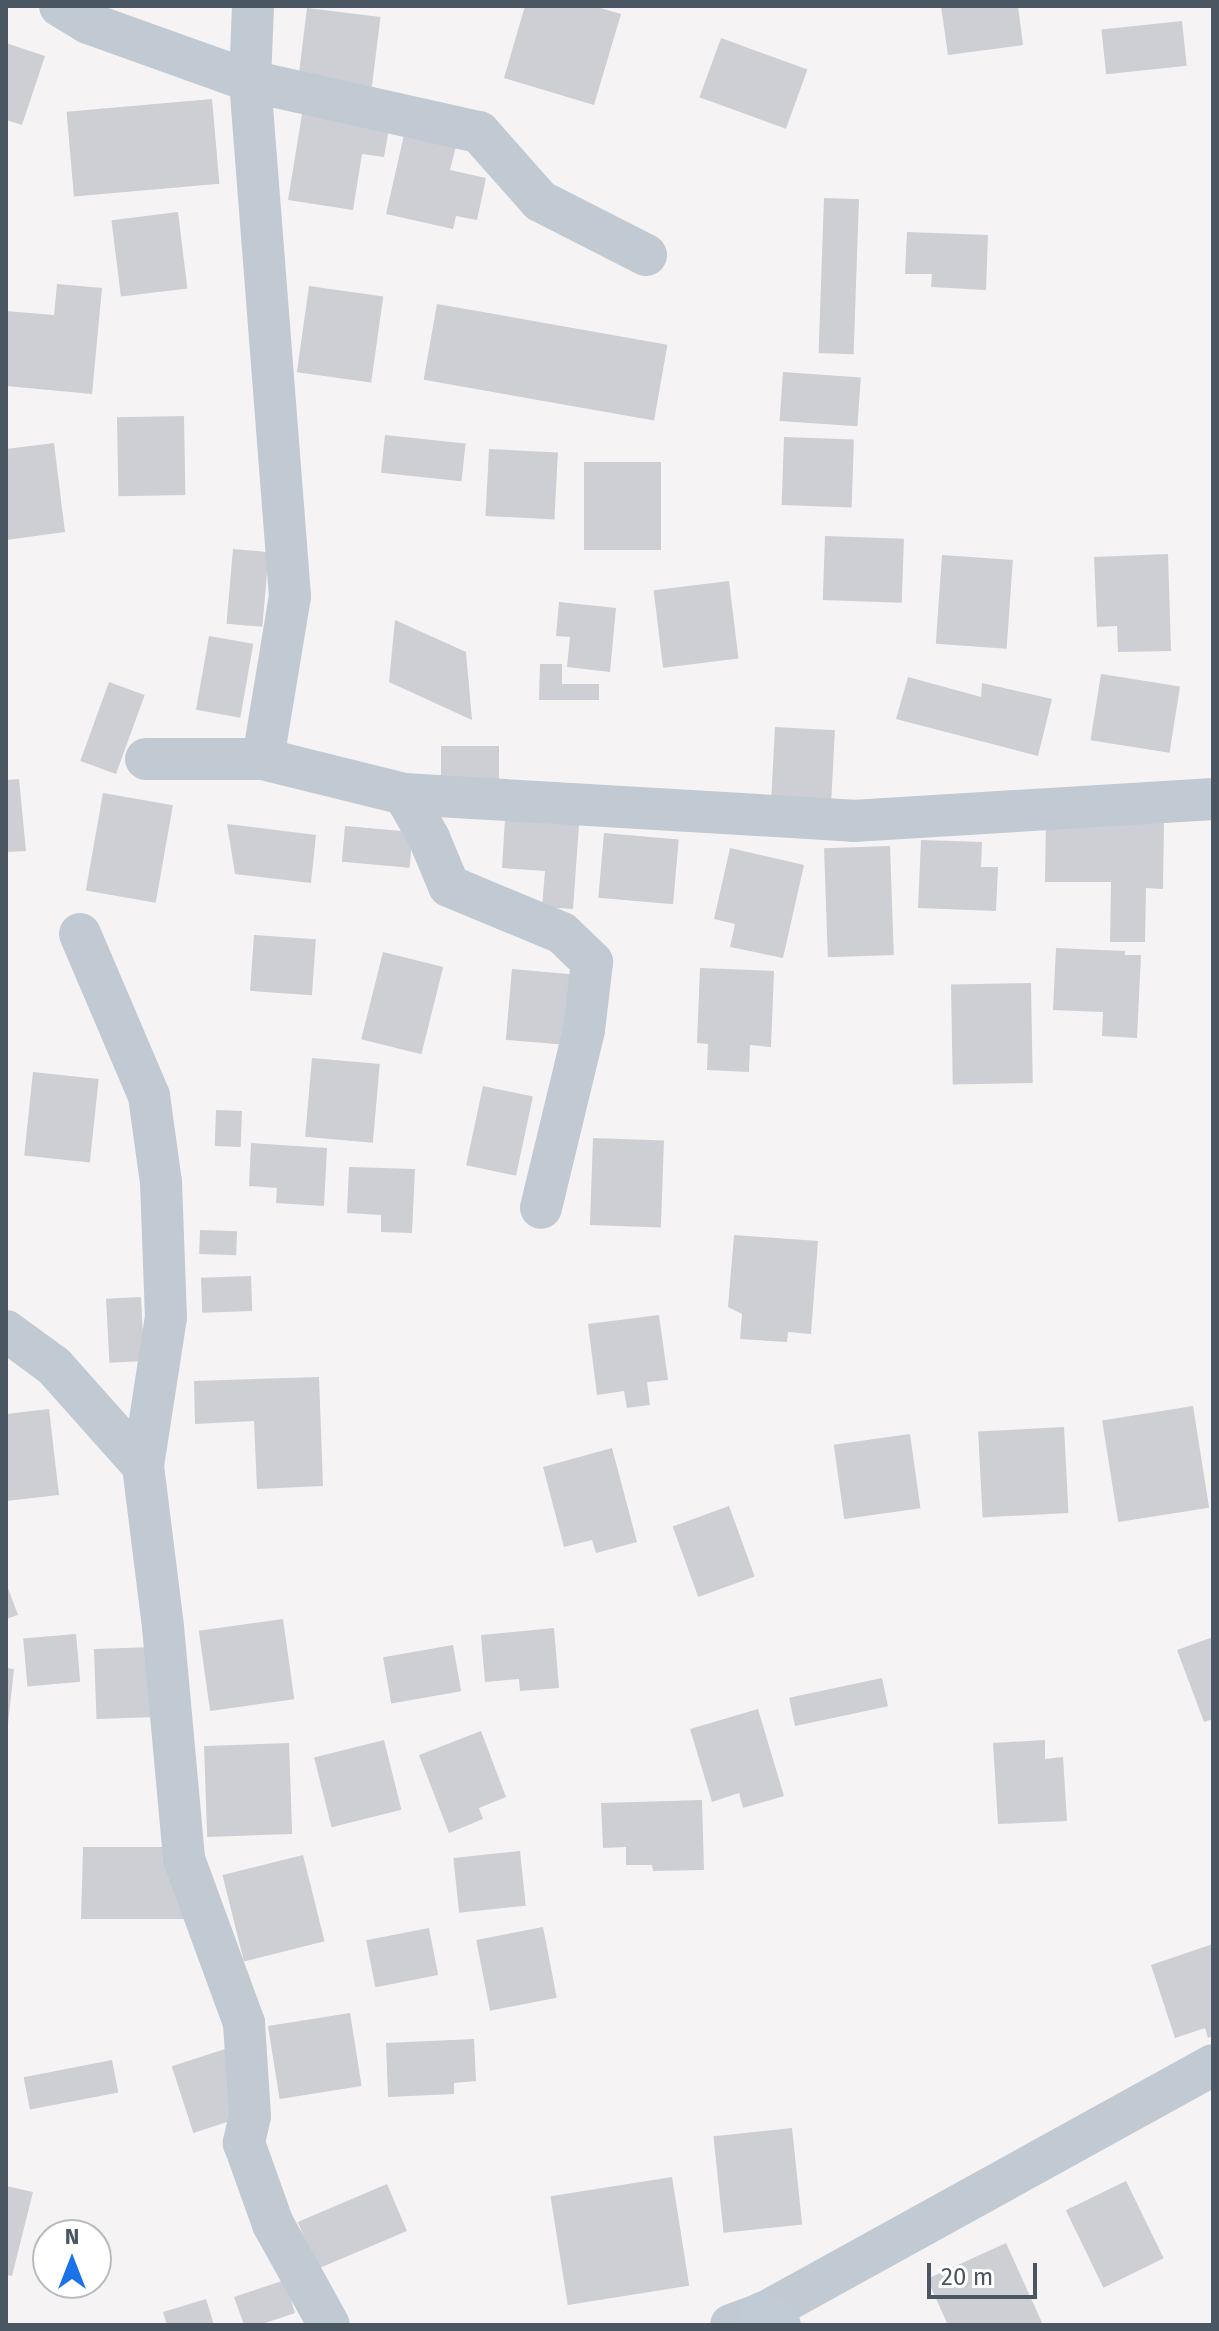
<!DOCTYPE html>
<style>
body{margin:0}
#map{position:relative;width:1219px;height:2331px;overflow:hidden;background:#f5f3f3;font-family:"Fira Sans",sans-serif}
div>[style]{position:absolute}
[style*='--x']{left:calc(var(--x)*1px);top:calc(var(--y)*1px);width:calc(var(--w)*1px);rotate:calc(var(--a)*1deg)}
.building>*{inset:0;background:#cdcfd5;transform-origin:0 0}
.street>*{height:42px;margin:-21px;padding:0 21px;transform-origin:21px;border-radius:21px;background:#c1cad2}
.secondary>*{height:44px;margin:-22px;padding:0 22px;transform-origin:22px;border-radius:22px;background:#c1cbd6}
span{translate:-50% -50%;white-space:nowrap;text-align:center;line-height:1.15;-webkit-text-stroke:6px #fff;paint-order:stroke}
.frame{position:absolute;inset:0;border:8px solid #4a5661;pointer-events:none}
.north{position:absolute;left:32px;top:2219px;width:80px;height:80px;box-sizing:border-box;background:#fff;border:2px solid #b7bbc0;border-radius:50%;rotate:0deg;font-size:22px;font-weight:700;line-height:32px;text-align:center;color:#4a5661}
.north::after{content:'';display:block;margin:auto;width:28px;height:36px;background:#1a73e8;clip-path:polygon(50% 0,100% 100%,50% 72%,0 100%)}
.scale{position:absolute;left:927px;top:2263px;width:110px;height:36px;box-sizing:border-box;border:4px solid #4a5661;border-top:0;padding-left:10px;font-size:24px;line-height:28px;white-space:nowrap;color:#4a5661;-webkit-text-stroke:6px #fff;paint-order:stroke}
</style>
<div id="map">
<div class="building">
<i style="clip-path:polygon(525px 6px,593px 6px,621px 14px,594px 105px,504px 78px)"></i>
<i style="clip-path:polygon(941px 6px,1018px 6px,1023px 45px,948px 55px)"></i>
<i style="left:307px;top:8px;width:74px;height:70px;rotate:7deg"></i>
<i style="left:1182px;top:21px;width:45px;height:81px;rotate:84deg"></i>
<i style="left:721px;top:38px;width:92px;height:63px;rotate:20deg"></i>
<i style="clip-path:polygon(6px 43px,45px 56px,22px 125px,6px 120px)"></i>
<i style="left:212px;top:99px;width:85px;height:146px;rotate:85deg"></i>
<i style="clip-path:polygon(303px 108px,390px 122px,384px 157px,362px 154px,353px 210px,288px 200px)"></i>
<i style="clip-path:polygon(404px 135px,456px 146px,450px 170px,486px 178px,477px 220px,456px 216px,453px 229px,386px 214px)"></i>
<i style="left:824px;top:198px;width:35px;height:155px;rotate:2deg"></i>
<i style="left:178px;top:212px;width:77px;height:67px;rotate:83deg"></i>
<i style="clip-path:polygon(907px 232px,988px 235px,986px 290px,931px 287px,932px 274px,905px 274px)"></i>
<i style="clip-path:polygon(57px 284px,102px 288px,92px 394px,6px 386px,6px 311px,54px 315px)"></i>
<i style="left:309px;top:286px;width:75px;height:87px;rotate:8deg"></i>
<i style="left:437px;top:304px;width:234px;height:77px;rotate:10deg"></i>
<i style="left:783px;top:372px;width:78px;height:49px;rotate:4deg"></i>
<i style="left:184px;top:416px;width:79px;height:67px;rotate:89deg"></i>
<i style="left:385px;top:435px;width:81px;height:38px;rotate:6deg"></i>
<i style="left:784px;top:437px;width:70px;height:68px;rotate:2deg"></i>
<i style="clip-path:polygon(54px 443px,65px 532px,6px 540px,6px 449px)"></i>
<i style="left:489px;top:449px;width:69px;height:67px;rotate:3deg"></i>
<i style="left:584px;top:462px;width:77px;height:88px"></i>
<i style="left:825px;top:536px;width:79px;height:64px;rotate:2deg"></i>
<i style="left:233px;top:549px;width:36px;height:75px;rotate:5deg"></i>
<i style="clip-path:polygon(1168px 554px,1171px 651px,1118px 652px,1117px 626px,1097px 627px,1094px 557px)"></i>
<i style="left:942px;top:555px;width:71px;height:89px;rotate:4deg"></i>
<i style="left:729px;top:581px;width:78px;height:76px;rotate:83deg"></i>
<i style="clip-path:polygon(559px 602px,616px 608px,610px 672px,567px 667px,570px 637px,556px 636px)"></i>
<i style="clip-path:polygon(395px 620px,466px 652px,472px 720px,389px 682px)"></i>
<i style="left:209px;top:636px;width:45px;height:75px;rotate:10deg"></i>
<i style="clip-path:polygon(540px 664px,562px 664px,562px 684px,599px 684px,599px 700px,539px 700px)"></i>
<i style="left:1101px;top:674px;width:80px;height:67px;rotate:9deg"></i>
<i style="clip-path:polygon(908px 677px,981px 697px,982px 683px,1052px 699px,1038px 756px,896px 719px)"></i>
<i style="left:109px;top:682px;width:38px;height:84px;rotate:20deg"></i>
<i style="left:775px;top:727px;width:60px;height:76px;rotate:3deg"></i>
<i style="left:441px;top:746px;width:58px;height:35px"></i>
<i style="clip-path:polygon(19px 779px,26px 851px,6px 852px,6px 780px)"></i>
<i style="left:103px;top:793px;width:71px;height:99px;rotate:10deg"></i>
<i style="clip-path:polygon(1046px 818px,1164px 819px,1163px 889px,1146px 888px,1145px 942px,1110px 942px,1111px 882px,1045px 882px)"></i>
<i style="clip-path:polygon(505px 819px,579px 825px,573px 909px,542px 907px,545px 871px,502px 868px)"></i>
<i style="clip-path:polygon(227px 824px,316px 835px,311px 883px,235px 874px)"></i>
<i style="left:345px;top:826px;width:68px;height:36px;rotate:5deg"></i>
<i style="left:604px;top:833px;width:75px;height:65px;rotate:5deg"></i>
<i style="clip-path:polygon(921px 840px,982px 842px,981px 867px,998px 867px,996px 911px,918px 908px)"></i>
<i style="left:890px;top:846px;width:109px;height:66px;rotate:88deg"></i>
<i style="clip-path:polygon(730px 848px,804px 865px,783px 958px,730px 947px,735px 924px,714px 919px)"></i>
<i style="left:254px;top:935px;width:62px;height:56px;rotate:4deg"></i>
<i style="clip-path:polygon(1056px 948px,1125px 951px,1125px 955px,1141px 955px,1137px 1038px,1102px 1036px,1103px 1012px,1053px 1010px)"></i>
<i style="left:383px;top:952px;width:62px;height:90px;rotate:14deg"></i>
<i style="clip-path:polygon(700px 968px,774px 971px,771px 1047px,750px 1045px,749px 1072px,707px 1070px,708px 1044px,697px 1043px)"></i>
<i style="left:512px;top:969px;width:59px;height:71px;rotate:5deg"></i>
<i style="left:1031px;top:983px;width:100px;height:80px;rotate:89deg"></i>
<i style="left:312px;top:1058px;width:68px;height:79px;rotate:5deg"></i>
<i style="left:33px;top:1072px;width:66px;height:84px;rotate:6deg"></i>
<i style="left:483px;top:1086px;width:51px;height:81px;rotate:12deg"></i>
<i style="left:216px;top:1110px;width:26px;height:36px;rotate:2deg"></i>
<i style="left:593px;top:1138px;width:71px;height:87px;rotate:2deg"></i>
<i style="clip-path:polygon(251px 1143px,327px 1148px,324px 1206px,276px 1203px,277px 1188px,249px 1186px)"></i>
<i style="clip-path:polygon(349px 1167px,415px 1169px,412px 1233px,381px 1232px,381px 1215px,347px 1213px)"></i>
<i style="left:200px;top:1230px;width:37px;height:24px;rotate:2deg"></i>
<i style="clip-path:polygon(734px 1235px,818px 1241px,811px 1334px,788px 1332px,787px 1342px,740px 1339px,742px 1314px,728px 1307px)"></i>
<i style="left:251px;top:1276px;width:35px;height:50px;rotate:88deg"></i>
<i style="left:141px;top:1297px;width:64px;height:35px;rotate:87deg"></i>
<i style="clip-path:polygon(659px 1315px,668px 1380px,647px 1382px,650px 1405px,627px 1408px,624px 1391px,597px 1395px,588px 1324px)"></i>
<i style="clip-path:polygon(319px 1377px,323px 1486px,257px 1489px,254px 1421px,195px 1424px,194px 1381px)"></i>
<i style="left:1193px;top:1406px;width:103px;height:92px;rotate:81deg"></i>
<i style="clip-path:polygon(49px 1409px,59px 1495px,6px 1501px,6px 1414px)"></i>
<i style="left:1064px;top:1427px;width:86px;height:86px;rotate:87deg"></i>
<i style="left:910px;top:1434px;width:75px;height:77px;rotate:82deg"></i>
<i style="clip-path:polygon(612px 1448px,637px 1542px,596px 1553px,592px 1540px,564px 1547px,543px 1467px)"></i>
<i style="left:729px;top:1506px;width:75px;height:60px;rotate:70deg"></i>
<i style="clip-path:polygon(6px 1583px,18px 1615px,6px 1619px)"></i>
<i style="left:283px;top:1619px;width:81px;height:85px;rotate:82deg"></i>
<i style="clip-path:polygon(554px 1628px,559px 1688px,520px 1691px,519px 1679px,485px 1682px,481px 1635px)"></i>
<i style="left:76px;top:1634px;width:48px;height:53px;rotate:85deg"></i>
<i style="clip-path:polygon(1213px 1637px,1213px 1719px,1204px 1722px,1177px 1650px)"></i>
<i style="left:453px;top:1645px;width:47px;height:71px;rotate:80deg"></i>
<i style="left:154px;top:1647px;width:70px;height:60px;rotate:88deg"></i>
<i style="clip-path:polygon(6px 1668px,14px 1669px,8px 1724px,6px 1724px)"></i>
<i style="left:882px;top:1678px;width:29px;height:95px;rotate:78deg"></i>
<i style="clip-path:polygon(758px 1709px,784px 1796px,743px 1808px,739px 1793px,712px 1802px,690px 1729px)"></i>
<i style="clip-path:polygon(481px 1731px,506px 1797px,479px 1808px,483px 1819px,449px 1833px,419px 1755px)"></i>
<i style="left:384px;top:1740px;width:72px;height:72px;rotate:76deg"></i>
<i style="clip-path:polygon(1045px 1740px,1045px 1759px,1063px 1757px,1067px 1821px,998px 1824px,993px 1743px)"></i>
<i style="left:289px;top:1743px;width:91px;height:85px;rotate:88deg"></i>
<i style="clip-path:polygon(702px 1800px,704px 1870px,653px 1871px,652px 1865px,626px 1865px,626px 1847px,603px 1848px,601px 1803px)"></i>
<i style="clip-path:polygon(83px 1847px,171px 1847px,186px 1919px,81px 1919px)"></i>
<i style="left:520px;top:1851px;width:55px;height:67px;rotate:84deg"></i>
<i style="left:303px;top:1855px;width:89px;height:83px;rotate:76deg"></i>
<i style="left:543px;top:1927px;width:72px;height:68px;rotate:79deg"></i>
<i style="left:429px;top:1928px;width:48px;height:64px;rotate:79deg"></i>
<i style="clip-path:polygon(1213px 1944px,1213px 2036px,1208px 2038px,1205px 2028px,1175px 2038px,1151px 1965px)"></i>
<i style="left:350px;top:2013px;width:74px;height:83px;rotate:81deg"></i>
<i style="clip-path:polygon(474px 2039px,476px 2081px,454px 2083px,454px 2094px,388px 2097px,386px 2043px)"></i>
<i style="left:225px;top:2049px;width:70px;height:56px;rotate:72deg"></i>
<i style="left:112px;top:2060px;width:33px;height:90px;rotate:79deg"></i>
<i style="left:792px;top:2128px;width:97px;height:79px;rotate:84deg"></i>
<i style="left:672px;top:2177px;width:110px;height:123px;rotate:81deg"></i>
<i style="left:1126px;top:2181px;width:86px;height:67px;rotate:64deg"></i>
<i style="left:387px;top:2184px;width:51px;height:97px;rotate:67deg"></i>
<i style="clip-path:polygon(6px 2186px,33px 2192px,12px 2276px,6px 2275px)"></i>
<i style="clip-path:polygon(1006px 2243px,1043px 2325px,948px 2325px,927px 2279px)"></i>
<i style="clip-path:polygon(285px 2280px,295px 2313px,259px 2325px,244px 2325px,234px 2297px)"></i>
<i style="clip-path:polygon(206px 2299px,214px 2325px,167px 2325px,163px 2312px)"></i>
</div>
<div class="street">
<i style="--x:60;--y:6;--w:33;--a:31"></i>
<i style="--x:88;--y:23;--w:172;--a:19.7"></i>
<i style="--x:250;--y:81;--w:235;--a:12.6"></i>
<i style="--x:479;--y:132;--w:92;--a:48.5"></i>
<i style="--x:540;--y:201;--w:119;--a:27"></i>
<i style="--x:253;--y:6;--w:75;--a:92.3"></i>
<i style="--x:250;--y:81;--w:517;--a:85.56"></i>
<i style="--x:290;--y:596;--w:165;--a:99.4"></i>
<i style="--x:146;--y:759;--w:117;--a:0"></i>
<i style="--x:263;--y:759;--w:145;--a:13.9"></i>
<i style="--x:404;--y:794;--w:450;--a:3.4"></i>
<i style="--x:853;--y:821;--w:361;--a:-3.5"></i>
<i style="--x:404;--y:794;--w:51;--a:60.4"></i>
<i style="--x:429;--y:838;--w:52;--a:67.4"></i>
<i style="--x:449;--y:886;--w:122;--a:22.6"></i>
<i style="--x:562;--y:933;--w:42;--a:44"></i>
<i style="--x:592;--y:962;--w:68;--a:96.7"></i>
<i style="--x:584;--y:1030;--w:183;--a:103.6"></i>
<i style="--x:80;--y:934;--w:176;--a:66.9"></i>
<i style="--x:149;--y:1096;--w:87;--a:82.1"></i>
<i style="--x:161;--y:1182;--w:135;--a:87.9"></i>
<i style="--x:166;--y:1317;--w:151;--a:98.8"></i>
<i style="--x:143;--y:1466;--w:162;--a:82.9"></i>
<i style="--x:163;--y:1627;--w:233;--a:84.8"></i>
<i style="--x:184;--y:1859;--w:175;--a:69.9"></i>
<i style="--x:244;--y:2023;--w:93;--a:86.3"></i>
<i style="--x:250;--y:2116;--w:28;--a:103"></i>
<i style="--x:244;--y:2143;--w:86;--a:70.3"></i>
<i style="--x:273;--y:2224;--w:115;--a:61"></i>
<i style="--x:6;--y:1331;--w:59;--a:36.1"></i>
<i style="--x:54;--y:1366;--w:134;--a:48.3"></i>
<i style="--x:731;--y:2325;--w:33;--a:-20"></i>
<i style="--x:762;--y:2314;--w:515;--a:-28.9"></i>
</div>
<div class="secondary">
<i style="--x:762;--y:2314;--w:20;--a:33"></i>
</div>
<div class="frame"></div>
<div class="north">N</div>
<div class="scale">20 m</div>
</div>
